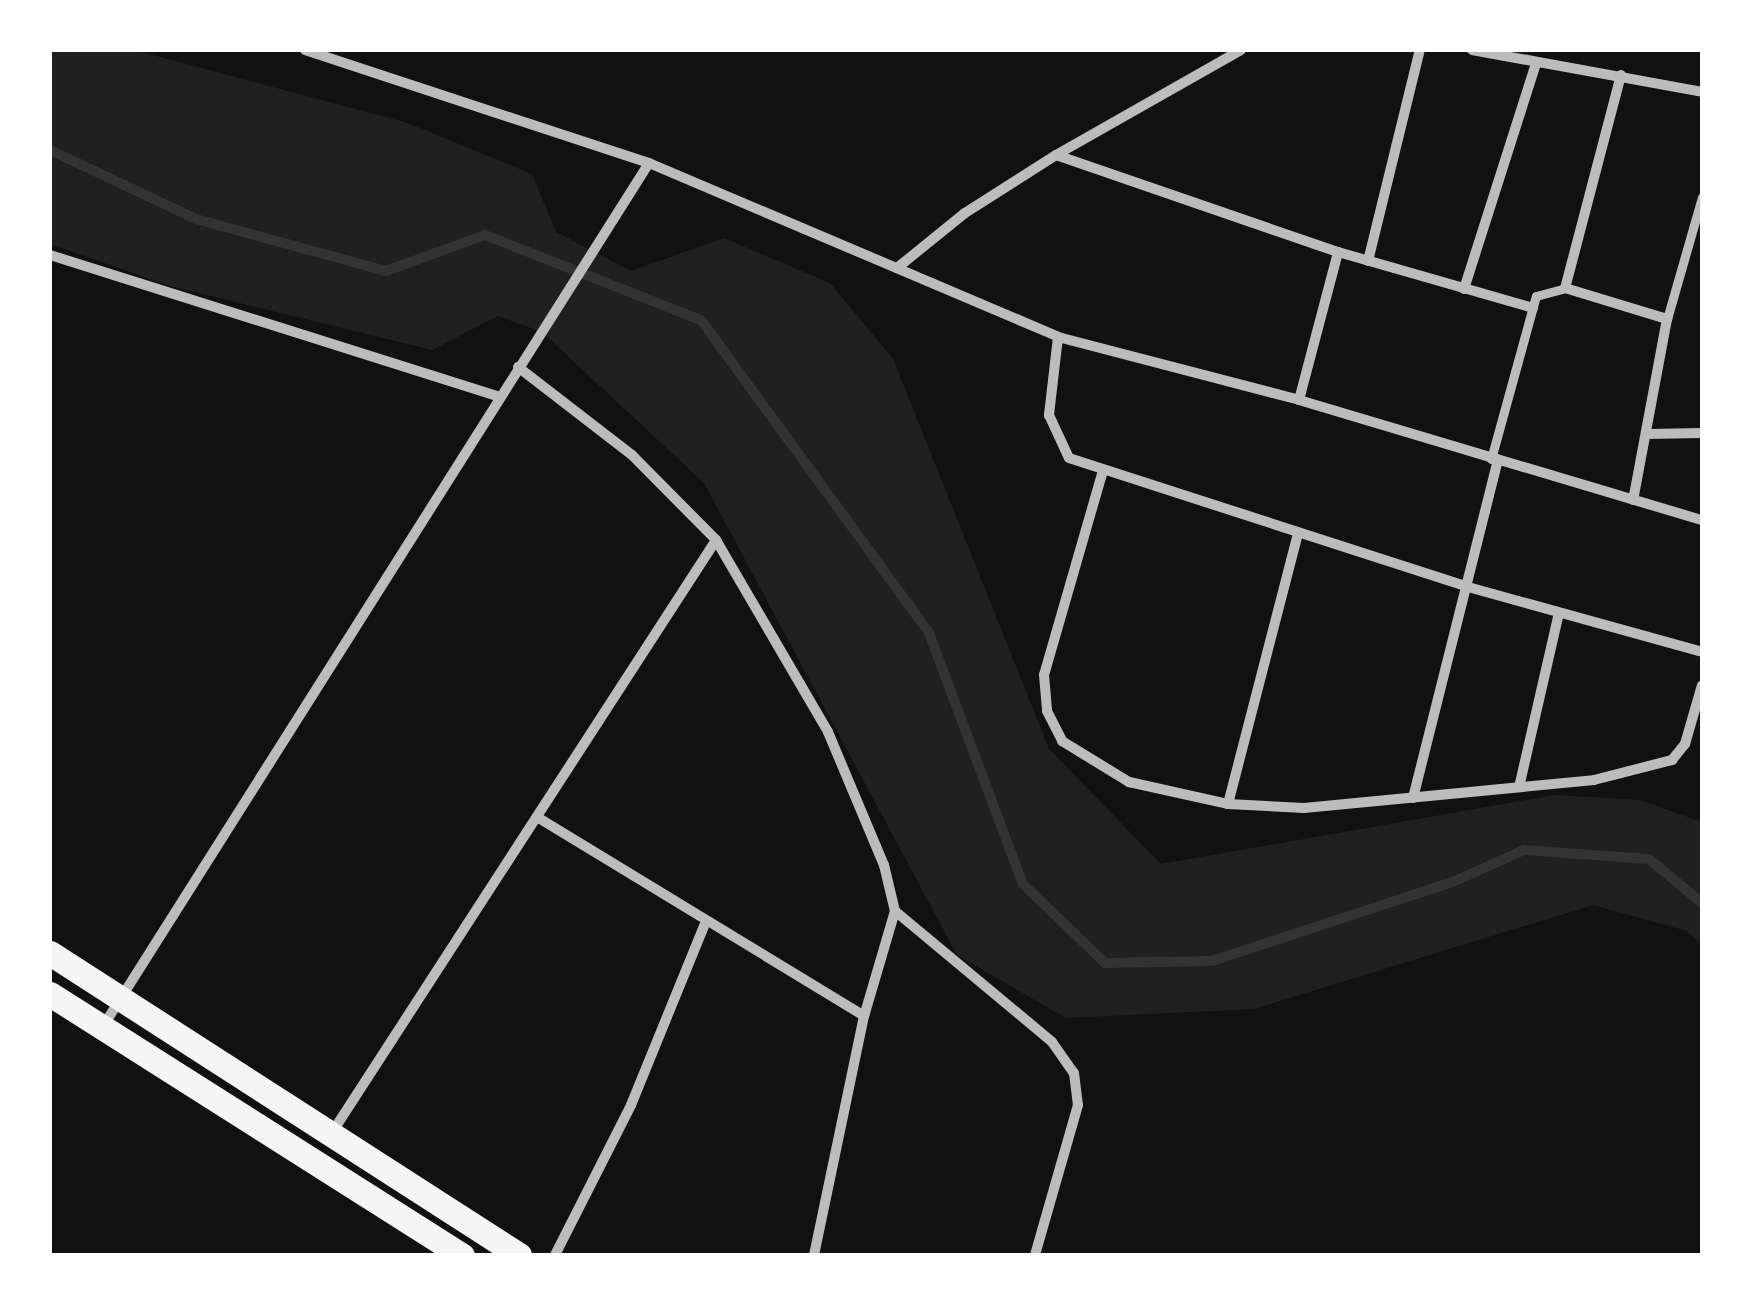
<!DOCTYPE html>
<style>
body{margin:0}
#map{position:relative;width:1752px;height:1305px;overflow:hidden;background:#111;font-family:Commissioner,sans-serif}
div>[style]{position:absolute}
[style*='--x']{left:calc(var(--x)*1px);top:calc(var(--y)*1px);width:calc(var(--w)*1px);rotate:calc(var(--a)*1deg)}
.green>*{inset:0;background:#202020}
.stream>*{height:10px;margin:-5px;padding:0 5px;transform-origin:5px;border-radius:5px;background:#333}
.pedestrian>*{height:9px;margin:-4.5px;padding:0 4.5px;transform-origin:4.5px;border-radius:4.5px;background:#bcbcbc}
.minor>*{height:10px;margin:-5px;padding:0 5px;transform-origin:5px;border-radius:5px;background:#bcbcbc}
.primary>*{height:25px;margin:-12.5px;padding:0 12.5px;transform-origin:12.5px;border-radius:12.5px;background:#f5f5f5}
span{translate:-50% -50%;white-space:nowrap;text-align:center;line-height:1.15;-webkit-text-stroke:9px #fff;paint-order:stroke}
.frame{position:absolute;inset:0;border:52px solid #fff;pointer-events:none}
</style>
<div id="map">
<div class="green">
<i style="clip-path:polygon(50px 50px,134px 50px,408px 123px,532px 174px,556px 232px,631px 271px,724px 238px,830px 283px,893px 359px,1049px 749px,1161px 864px,1555px 795px,1640px 800px,1702px 822px,1702px 945px,1687px 931px,1593px 905px,1254px 1009px,1066px 1018px,957px 955px,704px 483px,542px 332px,498px 316px,432px 350px,170px 286px,50px 244px)"></i>
</div>
<div class="stream">
<i style="--x:50;--y:150;--w:161;--a:25.3"></i>
<i style="--x:196;--y:219;--w:197;--a:15.3"></i>
<i style="--x:386;--y:271;--w:105;--a:-20"></i>
<i style="--x:485;--y:235;--w:232;--a:21.5"></i>
<i style="--x:701;--y:320;--w:387;--a:53.9"></i>
<i style="--x:929;--y:633;--w:268;--a:69.5"></i>
<i style="--x:1023;--y:884;--w:114;--a:43.9"></i>
<i style="--x:1105;--y:963;--w:107;--a:-1.1"></i>
<i style="--x:1212;--y:961;--w:256;--a:-18.2"></i>
<i style="--x:1455;--y:881;--w:76;--a:-24.2"></i>
<i style="--x:1524;--y:850;--w:125;--a:4.1"></i>
<i style="--x:1649;--y:859;--w:69;--a:39.7"></i>
</div>
<div class="pedestrian">
<i style="--x:1667;--y:319;--w:127;--a:-74"></i>
<i style="--x:1491;--y:459;--w:169;--a:-74.6"></i>
<i style="--x:1536;--y:296;--w:30;--a:-15"></i>
</div>
<div class="minor">
<i style="--x:305;--y:50;--w:362;--a:18.2"></i>
<i style="--x:649;--y:163;--w:444;--a:23"></i>
<i style="--x:1058;--y:337;--w:249;--a:14.6"></i>
<i style="--x:1299;--y:400;--w:420;--a:16.6"></i>
<i style="--x:1472;--y:50;--w:234;--a:10.3"></i>
<i style="--x:1621;--y:75;--w:220;--a:104.7"></i>
<i style="--x:1565;--y:288;--w:107;--a:16.9"></i>
<i style="--x:1667;--y:319;--w:184;--a:100.6"></i>
<i style="--x:1056;--y:155;--w:298;--a:19"></i>
<i style="--x:1338;--y:252;--w:203;--a:16"></i>
<i style="--x:50;--y:255;--w:472;--a:17.5"></i>
<i style="--x:1368;--y:261;--w:217;--a:-76.2"></i>
<i style="--x:897;--y:268;--w:87;--a:-39"></i>
<i style="--x:965;--y:213;--w:108;--a:-32.5"></i>
<i style="--x:1056;--y:155;--w:213;--a:-29.6"></i>
<i style="--x:1464;--y:289;--w:236;--a:-72.3"></i>
<i style="--x:1058;--y:337;--w:79;--a:96.6"></i>
<i style="--x:1049;--y:415;--w:47;--a:65.1"></i>
<i style="--x:1069;--y:458;--w:419;--a:17.9"></i>
<i style="--x:1468;--y:587;--w:243;--a:15.5"></i>
<i style="--x:518;--y:367;--w:144;--a:37.7"></i>
<i style="--x:632;--y:455;--w:120;--a:45.3"></i>
<i style="--x:716;--y:540;--w:222;--a:59.7"></i>
<i style="--x:828;--y:732;--w:144;--a:67.2"></i>
<i style="--x:884;--y:865;--w:47;--a:76.6"></i>
<i style="--x:895;--y:911;--w:109;--a:106.4"></i>
<i style="--x:864;--y:1016;--w:244;--a:101.8"></i>
<i style="--x:1299;--y:400;--w:153;--a:-75.2"></i>
<i style="--x:1648;--y:434;--w:54;--a:-1.1"></i>
<i style="--x:1102;--y:474;--w:209;--a:106.1"></i>
<i style="--x:1044;--y:675;--w:36;--a:85"></i>
<i style="--x:1047;--y:711;--w:34;--a:63"></i>
<i style="--x:1062;--y:741;--w:79;--a:31.5"></i>
<i style="--x:1129;--y:782;--w:101;--a:12.5"></i>
<i style="--x:1228;--y:804;--w:76;--a:3"></i>
<i style="--x:1304;--y:808;--w:291;--a:-5.5"></i>
<i style="--x:1594;--y:780;--w:81;--a:-14.4"></i>
<i style="--x:1672;--y:760;--w:21;--a:-51"></i>
<i style="--x:1685;--y:744;--w:61;--a:-73.9"></i>
<i style="--x:1520;--y:783;--w:174;--a:-77.1"></i>
<i style="--x:1413;--y:798;--w:349;--a:-75.9"></i>
<i style="--x:1228;--y:804;--w:279;--a:-75.5"></i>
<i style="--x:537;--y:817;--w:383;--a:31.3"></i>
<i style="--x:895;--y:911;--w:204;--a:39.8"></i>
<i style="--x:1052;--y:1042;--w:38;--a:55"></i>
<i style="--x:1074;--y:1073;--w:32;--a:83"></i>
<i style="--x:1078;--y:1105;--w:156;--a:106"></i>
<i style="--x:102;--y:1028;--w:1023;--a:-57.69"></i>
<i style="--x:333;--y:1131;--w:704;--a:-57.05"></i>
<i style="--x:555;--y:1255;--w:168;--a:-63.1"></i>
<i style="--x:631;--y:1105;--w:199;--a:-67.8"></i>
</div>
<div class="primary">
<i style="--x:50;--y:953;--w:558;--a:32.78"></i>
<i style="--x:50;--y:994;--w:488;--a:32.4"></i>
</div>
<div class="frame"></div>
</div>
